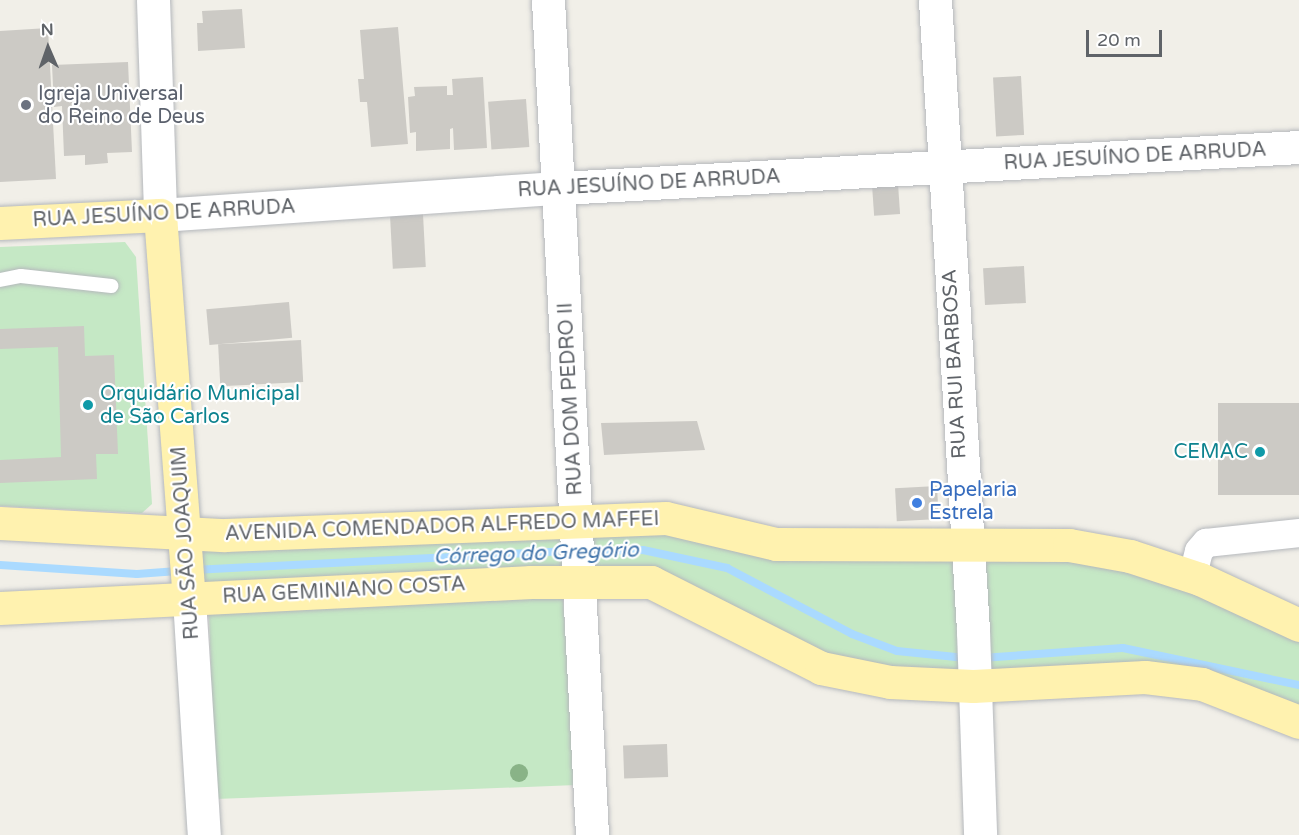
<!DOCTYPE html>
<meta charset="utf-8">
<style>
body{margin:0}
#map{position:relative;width:1299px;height:835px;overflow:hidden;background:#f1efe8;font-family:"Varela Round",sans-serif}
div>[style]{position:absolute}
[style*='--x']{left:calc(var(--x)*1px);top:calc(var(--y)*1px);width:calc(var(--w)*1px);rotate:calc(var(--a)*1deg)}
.green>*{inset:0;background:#c5e8c5}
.stream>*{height:8px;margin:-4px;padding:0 4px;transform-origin:4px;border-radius:4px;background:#aadaff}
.building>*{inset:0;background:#cccac5;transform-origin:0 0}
.roads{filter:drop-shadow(0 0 2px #b5b8bc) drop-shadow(0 0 2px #b5b8bc)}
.lane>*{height:14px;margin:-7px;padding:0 7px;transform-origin:7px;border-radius:7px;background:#fff}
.street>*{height:28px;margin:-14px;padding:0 14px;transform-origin:14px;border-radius:14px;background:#fff}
.secondary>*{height:33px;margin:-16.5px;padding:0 16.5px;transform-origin:16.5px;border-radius:16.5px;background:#fff}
.primary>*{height:33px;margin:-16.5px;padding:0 16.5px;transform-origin:16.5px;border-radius:16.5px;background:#fff2af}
.trees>*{width:18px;height:18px;margin:-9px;border-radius:50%;background:#89b387}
.dots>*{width:16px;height:16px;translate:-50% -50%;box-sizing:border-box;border:3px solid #fff;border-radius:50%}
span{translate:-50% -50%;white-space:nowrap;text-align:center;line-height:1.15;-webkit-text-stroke:4.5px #fff;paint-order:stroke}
.worship-label{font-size:20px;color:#5b616d}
.left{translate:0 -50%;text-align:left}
.street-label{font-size:20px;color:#5f6368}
.culture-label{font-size:20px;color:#0d838f}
.right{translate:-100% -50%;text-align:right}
.shop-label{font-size:20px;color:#366cbe}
.water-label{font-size:21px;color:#4174aa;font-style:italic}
.north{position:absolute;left:18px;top:18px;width:60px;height:60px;-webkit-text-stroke:4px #fff;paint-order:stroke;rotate:358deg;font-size:16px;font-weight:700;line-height:24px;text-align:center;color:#5f6368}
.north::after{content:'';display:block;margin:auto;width:21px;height:27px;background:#5f6368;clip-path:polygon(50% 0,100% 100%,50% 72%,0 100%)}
.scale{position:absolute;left:1086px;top:30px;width:76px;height:27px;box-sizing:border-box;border:3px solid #5f6368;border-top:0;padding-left:8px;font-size:18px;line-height:21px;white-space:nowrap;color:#5f6368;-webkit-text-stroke:4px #fff;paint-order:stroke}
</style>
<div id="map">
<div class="green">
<i style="clip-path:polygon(125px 242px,136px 257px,152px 504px,142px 513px,0 506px,0 247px)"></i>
<i style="clip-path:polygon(187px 533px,727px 533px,1069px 545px,1299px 625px,1299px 722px,1202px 684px,890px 682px,651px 582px,189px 599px)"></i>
<i style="clip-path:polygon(554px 595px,563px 599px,576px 785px,215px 799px,209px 612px)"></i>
</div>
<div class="stream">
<i style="--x:586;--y:551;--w:57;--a:-1"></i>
<i style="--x:643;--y:550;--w:86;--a:12.1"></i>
<i style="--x:727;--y:568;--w:141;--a:27.8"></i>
<i style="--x:852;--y:634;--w:48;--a:20.7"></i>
<i style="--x:897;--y:651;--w:69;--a:5.8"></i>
<i style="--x:0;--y:565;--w:137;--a:3.8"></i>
<i style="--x:137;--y:574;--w:41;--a:-4.2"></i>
<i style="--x:193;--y:570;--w:378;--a:-2.9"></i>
<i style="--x:981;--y:658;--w:142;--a:-4"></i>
<i style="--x:1123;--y:648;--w:180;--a:11.9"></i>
</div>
<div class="building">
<i style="clip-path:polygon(242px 9px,245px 48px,198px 51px,197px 23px,203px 23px,202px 11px)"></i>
<i style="clip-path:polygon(398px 27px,408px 144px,371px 147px,367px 102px,360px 102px,358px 79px,364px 79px,360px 30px)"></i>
<i style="clip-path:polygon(48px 28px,56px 179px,0 182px,0 31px)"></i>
<i style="clip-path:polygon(128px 62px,132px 152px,107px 153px,108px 163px,85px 165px,85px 155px,64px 156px,62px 106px,54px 107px,52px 65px)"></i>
<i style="left:1021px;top:76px;width:59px;height:28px;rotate:87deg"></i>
<i style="clip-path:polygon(483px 77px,487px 148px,454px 150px,453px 128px,450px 129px,450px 149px,416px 151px,416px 132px,410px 133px,408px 97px,415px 96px,414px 87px,447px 86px,447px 95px,453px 95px,452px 79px)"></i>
<i style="left:526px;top:99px;width:48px;height:38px;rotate:86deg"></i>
<i style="left:898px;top:184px;width:30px;height:26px;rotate:86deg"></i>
<i style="left:423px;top:214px;width:53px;height:33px;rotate:87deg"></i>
<i style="left:1024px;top:266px;width:37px;height:41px;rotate:87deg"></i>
<i style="left:289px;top:302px;width:36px;height:83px;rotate:85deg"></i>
<i style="clip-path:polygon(84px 326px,85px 356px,114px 355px,118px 454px,96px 454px,97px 479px,0 483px,0 460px,61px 457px,58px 347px,0 349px,0 329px)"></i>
<i style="left:301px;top:340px;width:42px;height:83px;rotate:87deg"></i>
<i style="left:1299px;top:403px;width:92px;height:81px;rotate:90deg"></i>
<i style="clip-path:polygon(697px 421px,705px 450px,604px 455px,601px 423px)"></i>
<i style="left:937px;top:486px;width:33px;height:42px;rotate:87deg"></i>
<i style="left:667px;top:744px;width:33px;height:44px;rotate:88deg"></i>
</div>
<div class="roads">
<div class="lane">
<i style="--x:0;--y:280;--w:21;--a:-11"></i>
<i style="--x:21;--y:276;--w:91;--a:6.3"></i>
</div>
<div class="street">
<i style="--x:1200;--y:579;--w:13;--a:-113"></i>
<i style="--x:1195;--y:567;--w:16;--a:-76"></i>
<i style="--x:1199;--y:551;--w:11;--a:-49"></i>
<i style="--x:1206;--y:543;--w:94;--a:-6.1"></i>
</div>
<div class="secondary">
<i style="--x:153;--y:0;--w:215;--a:88.1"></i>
<i style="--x:160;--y:215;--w:402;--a:-3.9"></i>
<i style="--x:561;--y:188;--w:739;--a:-3.18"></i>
<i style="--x:548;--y:0;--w:836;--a:86.98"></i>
<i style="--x:935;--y:0;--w:632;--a:86.55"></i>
<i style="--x:973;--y:631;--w:204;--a:88"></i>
<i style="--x:189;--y:599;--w:236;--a:86.4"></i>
</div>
<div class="primary">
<i style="--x:0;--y:223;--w:160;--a:-2.9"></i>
<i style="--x:160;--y:215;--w:385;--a:85.7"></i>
<i style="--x:0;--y:523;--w:225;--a:3.1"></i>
<i style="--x:225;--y:535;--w:441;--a:-2.2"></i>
<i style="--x:666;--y:518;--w:113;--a:13.3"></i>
<i style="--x:776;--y:544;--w:293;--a:0.2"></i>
<i style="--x:1069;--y:545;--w:62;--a:10.2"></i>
<i style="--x:1130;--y:556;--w:74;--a:18.2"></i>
<i style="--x:1200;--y:579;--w:109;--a:24.9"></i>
<i style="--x:0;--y:608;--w:532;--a:-2.8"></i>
<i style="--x:531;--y:582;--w:120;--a:0"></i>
<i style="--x:651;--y:582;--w:191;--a:26.8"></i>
<i style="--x:821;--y:668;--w:70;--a:11.5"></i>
<i style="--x:890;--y:682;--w:83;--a:2.8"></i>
<i style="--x:973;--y:686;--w:172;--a:-3"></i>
<i style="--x:1145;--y:677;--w:57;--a:7"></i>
<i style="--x:1202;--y:684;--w:104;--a:21.4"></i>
</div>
</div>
<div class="trees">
<i style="left:519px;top:773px"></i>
</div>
<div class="dots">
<i style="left:26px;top:105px;background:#6b7280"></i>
<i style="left:88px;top:405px;background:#0f9aa8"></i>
<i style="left:1260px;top:452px;background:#0f9aa8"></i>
<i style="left:917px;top:503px;background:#3f7fe0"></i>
</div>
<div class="worship-label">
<span class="left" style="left:38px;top:106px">Igreja Universal<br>do Reino de Deus</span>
</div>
<div class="street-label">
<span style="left:1135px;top:157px;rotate:-3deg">RUA JESUÍNO DE ARRUDA</span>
<span style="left:649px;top:184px;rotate:-3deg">RUA JESUÍNO DE ARRUDA</span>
<span style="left:164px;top:214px;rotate:-3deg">RUA JESUÍNO DE ARRUDA</span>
<span style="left:955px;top:364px;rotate:-93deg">RUA RUI BARBOSA</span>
<span style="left:571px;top:399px;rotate:-93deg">RUA DOM PEDRO II</span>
<span style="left:442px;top:527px;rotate:-2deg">AVENIDA COMENDADOR ALFREDO MAFFEI</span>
<span style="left:186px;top:543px;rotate:-94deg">RUA SÃO JOAQUIM</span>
<span style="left:344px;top:591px;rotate:-3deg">RUA GEMINIANO COSTA</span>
</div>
<div class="culture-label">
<span class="left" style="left:100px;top:406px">Orquidário Municipal<br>de São Carlos</span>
<span class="right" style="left:1248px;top:452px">CEMAC</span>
</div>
<div class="shop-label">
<span class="left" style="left:929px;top:502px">Papelaria<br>Estrela</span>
</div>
<div class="water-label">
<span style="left:536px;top:554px;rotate:-2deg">Córrego do Gregório</span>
</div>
<div class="north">N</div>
<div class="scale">20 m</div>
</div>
